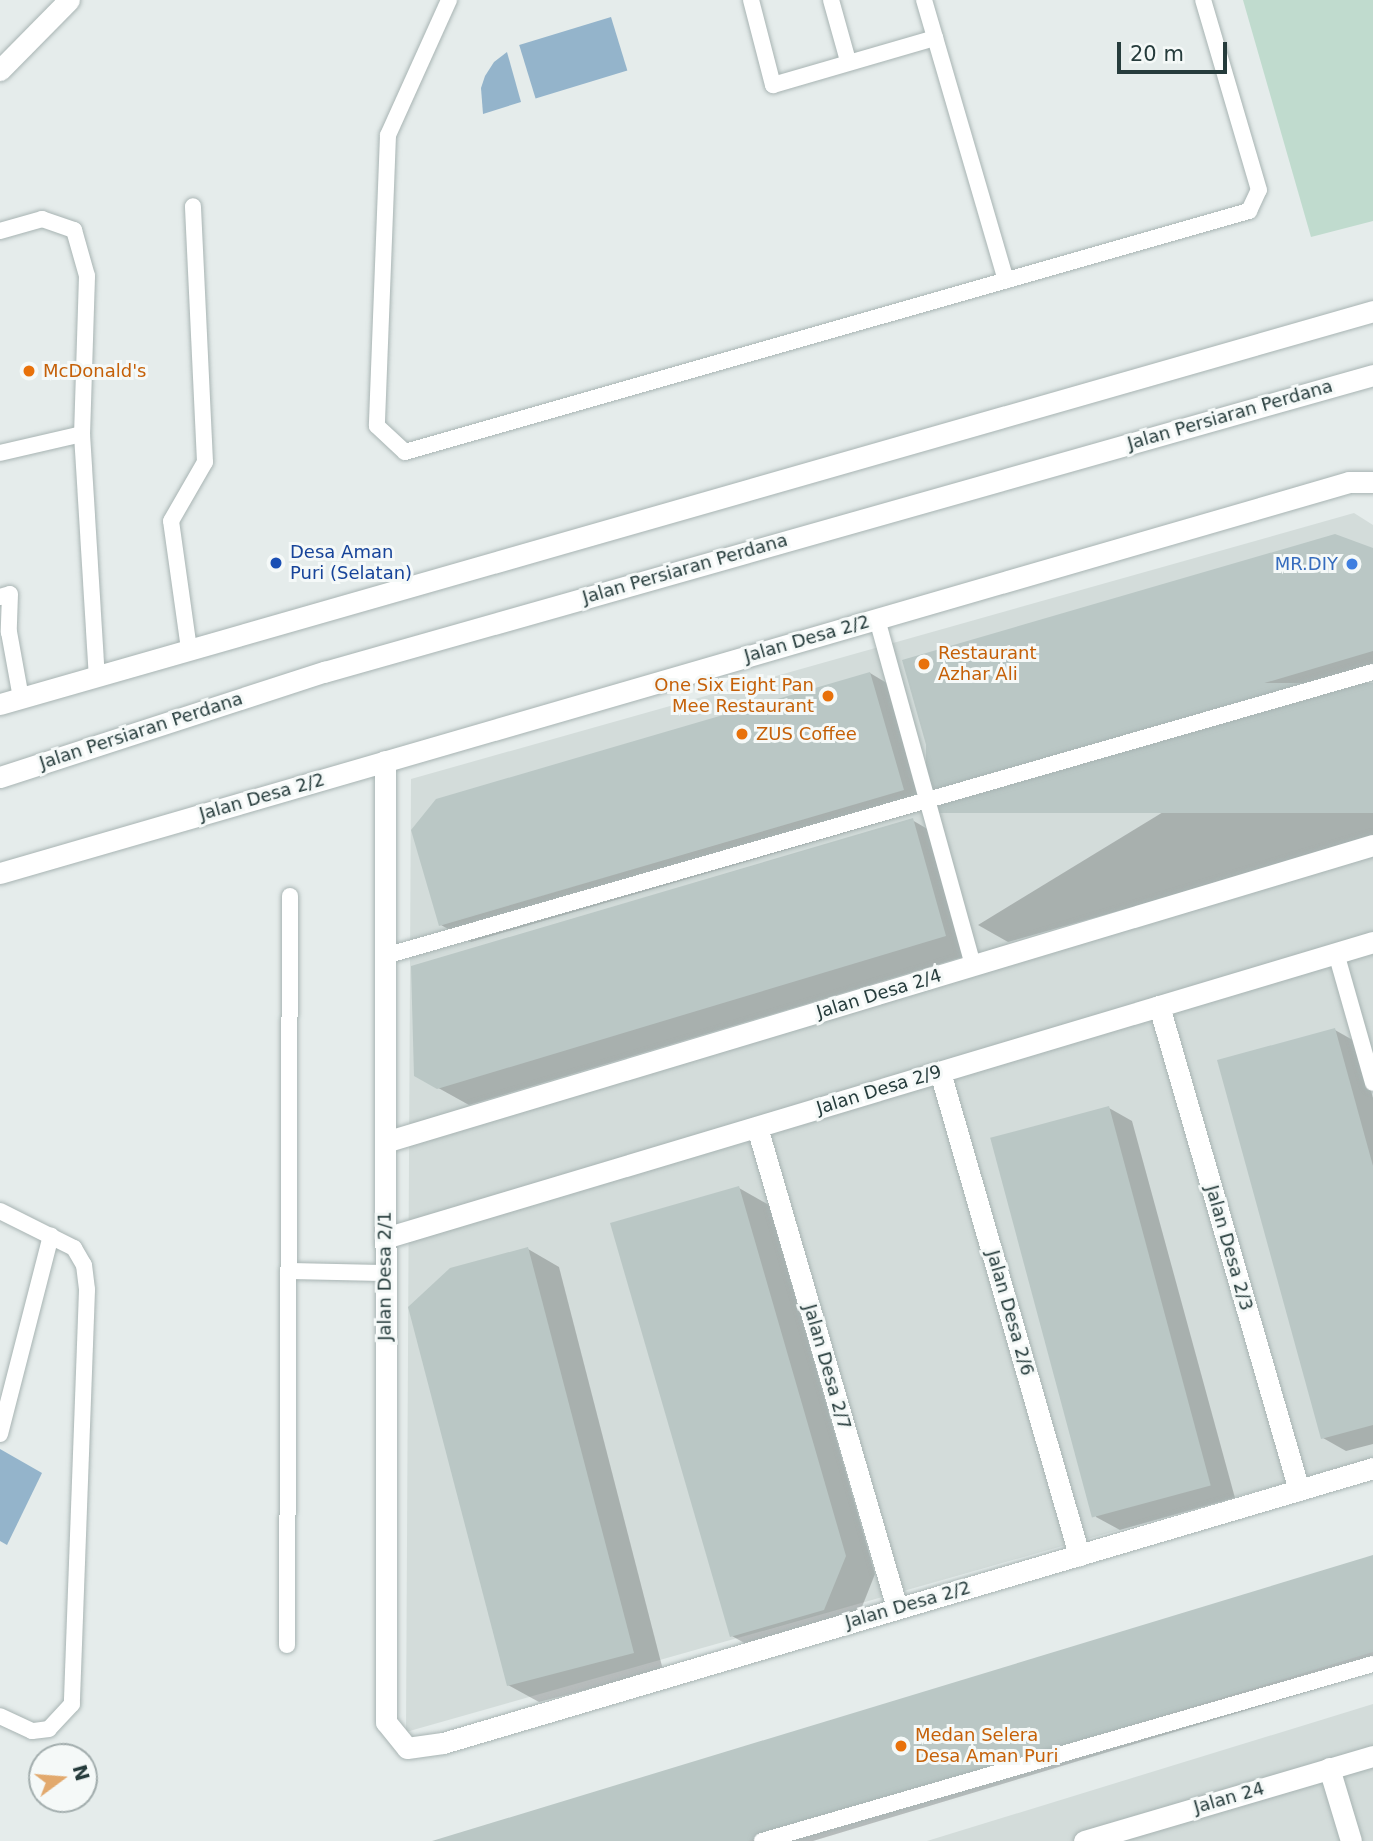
<!DOCTYPE html>
<style>
body{margin:0}
#map{position:relative;width:1373px;height:1841px;overflow:hidden;background:#e5eceb;font-family:"DejaVu Sans",sans-serif}
div>[style]{position:absolute}
[style*='--x']{left:calc(var(--x)*1px);top:calc(var(--y)*1px);width:calc(var(--w)*1px);rotate:calc(var(--a)*1deg)}
.built>*{inset:0;background:#d3dcda}
.green>*{inset:0;background:#c0dbce}
.water>*{inset:0;background:#94b4cb;transform-origin:0 0}
.shadow>*{inset:0;background:#0003}
.building>*{inset:0;background:#bac7c5;transform-origin:0 0}
.roads{filter:drop-shadow(0 0 2px #a8b4b3) drop-shadow(0 0 2px #a8b4b3)}
.lane>*{height:16px;margin:-8px;padding:0 8px;transform-origin:8px;border-radius:8px;background:#fff}
.street>*{height:21px;margin:-10.5px;padding:0 10.5px;transform-origin:10.5px;border-radius:10.5px;background:#fff}
.secondary>*{height:21px;margin:-10.5px;padding:0 10.5px;transform-origin:10.5px;border-radius:10.5px;background:#fff}
.dots>*{width:19px;height:19px;translate:-50% -50%;box-sizing:border-box;border:4px solid #f5f9f8;border-radius:50%}
span{translate:-50% -50%;white-space:nowrap;text-align:center;line-height:1.15;-webkit-text-stroke:6px #f5f9f8;paint-order:stroke}
.food-label{font-size:18px;color:#c56008}
.left{translate:0 -50%;text-align:left}
.right{translate:-100% -50%;text-align:right}
.street-label{font-size:18px;color:#263c3c}
.transit-label{font-size:18px;color:#164399}
.shop-label{font-size:18px;color:#366cbe}
.north{position:absolute;left:28px;top:1743px;width:70px;height:70px;box-sizing:border-box;background:#f5f9f8;border:2px solid #a2adad;border-radius:50%;rotate:74deg;font-size:19px;font-weight:700;line-height:28px;text-align:center;color:#263c3c}
.north::after{content:'';display:block;margin:auto;width:24px;height:32px;background:#e2a96d;clip-path:polygon(50% 0,100% 100%,50% 72%,0 100%)}
.scale{position:absolute;left:1117px;top:42px;width:110px;height:32px;box-sizing:border-box;border:4px solid #263c3c;border-top:0;padding-left:9px;font-size:21px;line-height:24px;white-space:nowrap;color:#263c3c;-webkit-text-stroke:5px #f5f9f8;paint-order:stroke}
</style>
<div id="map">
<div class="built">
<i style="clip-path:polygon(1354px 513px,1373px 525px,1373px 1458px,406px 1732px,411px 779px)"></i>
<i style="clip-path:polygon(1373px 1704px,1373px 1841px,927px 1841px)"></i>
</div>
<div class="green">
<i style="clip-path:polygon(1243px 0,1373px 0,1373px 221px,1311px 237px)"></i>
</div>
<div class="water">
<i style="left:611px;top:17px;width:56px;height:96px;rotate:73deg"></i>
<i style="clip-path:polygon(507px 52px,521px 102px,483px 114px,481px 88px,485px 76px,494px 62px)"></i>
<i style="clip-path:polygon(0 1449px,42px 1473px,7px 1545px,0 1541px)"></i>
</div>
<div class="shadow">
<i style="clip-path:polygon(1373px 550px,1373px 677px,968px 796px,937px 779px)"></i>
<i style="clip-path:polygon(870px 673px,900px 691px,933px 807px,471px 942px,441px 925px)"></i>
<i style="clip-path:polygon(1373px 684px,1373px 839px,1008px 942px,978px 925px)"></i>
<i style="clip-path:polygon(912px 820px,943px 838px,976px 953px,469px 1105px,415px 1075px)"></i>
<i style="clip-path:polygon(1335px 1030px,1358px 1043px,1373px 1098px,1373px 1444px,1346px 1451px,1323px 1438px)"></i>
<i style="clip-path:polygon(1109px 1108px,1132px 1121px,1235px 1498px,1120px 1530px,1096px 1517px)"></i>
<i style="clip-path:polygon(739px 1188px,769px 1205px,875px 1574px,854px 1627px,762px 1653px,732px 1636px)"></i>
<i style="clip-path:polygon(528px 1249px,559px 1267px,663px 1670px,539px 1702px,508px 1685px)"></i>
<i style="clip-path:polygon(1373px 1557px,1373px 1672px,813px 1841px,436px 1841px)"></i>
</div>
<div class="building">
<i style="clip-path:polygon(1335px 534px,1373px 548px,1373px 651px,936px 780px,902px 660px)"></i>
<i style="clip-path:polygon(870px 672px,904px 790px,439px 926px,411px 830px,436px 799px)"></i>
<i style="left:1373px;top:683px;width:130px;height:447px;rotate:90deg"></i>
<i style="clip-path:polygon(913px 818px,946px 936px,437px 1089px,414px 1076px,411px 966px)"></i>
<i style="clip-path:polygon(1335px 1028px,1373px 1166px,1373px 1425px,1321px 1439px,1217px 1060px)"></i>
<i style="left:1109px;top:1106px;width:393px;height:123px;rotate:75deg"></i>
<i style="clip-path:polygon(739px 1186px,846px 1556px,824px 1610px,730px 1637px,610px 1223px)"></i>
<i style="clip-path:polygon(528px 1247px,634px 1653px,507px 1686px,408px 1307px,450px 1268px)"></i>
<i style="clip-path:polygon(1373px 1555px,1373px 1652px,748px 1841px,432px 1841px)"></i>
</div>
<div class="roads">
<div class="lane">
<i style="--x:449;--y:0;--w:148;--a:114.3"></i>
<i style="--x:388;--y:135;--w:291;--a:92.2"></i>
<i style="--x:377;--y:426;--w:38;--a:43"></i>
<i style="--x:405;--y:452;--w:878;--a:-15.94"></i>
<i style="--x:1249;--y:211;--w:23;--a:-65"></i>
<i style="--x:1259;--y:190;--w:198;--a:-106.4"></i>
<i style="--x:751;--y:0;--w:88;--a:75.5"></i>
<i style="--x:773;--y:85;--w:169;--a:-16.2"></i>
<i style="--x:831;--y:0;--w:63;--a:74.4"></i>
<i style="--x:924;--y:0;--w:292;--a:73.7"></i>
<i style="--x:0;--y:231;--w:44;--a:-15.9"></i>
<i style="--x:42;--y:219;--w:34;--a:19"></i>
<i style="--x:74;--y:230;--w:48;--a:74.2"></i>
<i style="--x:87;--y:276;--w:158;--a:91.8"></i>
<i style="--x:0;--y:453;--w:84;--a:-13"></i>
<i style="--x:82;--y:434;--w:242;--a:86.5"></i>
<i style="--x:0;--y:597;--w:10;--a:-17"></i>
<i style="--x:10;--y:594;--w:38;--a:92"></i>
<i style="--x:9;--y:632;--w:67;--a:79.7"></i>
<i style="--x:877;--y:619;--w:359;--a:74.5"></i>
<i style="--x:189;--y:649;--w:129;--a:-98"></i>
<i style="--x:171;--y:521;--w:68;--a:-60"></i>
<i style="--x:205;--y:462;--w:256;--a:-92.7"></i>
<i style="--x:1336;--y:953;--w:135;--a:74.1"></i>
<i style="--x:385;--y:956;--w:1028;--a:-16.04"></i>
<i style="--x:0;--y:1211;--w:83;--a:26.6"></i>
<i style="--x:74;--y:1248;--w:20;--a:60"></i>
<i style="--x:84;--y:1265;--w:25;--a:83"></i>
<i style="--x:87;--y:1290;--w:414;--a:92.1"></i>
<i style="--x:72;--y:1704;--w:34;--a:133"></i>
<i style="--x:49;--y:1729;--w:17;--a:173"></i>
<i style="--x:32;--y:1731;--w:35;--a:-155"></i>
<i style="--x:288;--y:1271;--w:97;--a:1.2"></i>
<i style="--x:0;--y:1434;--w:205;--a:-75.6"></i>
<i style="--x:287;--y:1645;--w:749;--a:-89.77"></i>
<i style="--x:762;--y:1841;--w:636;--a:-16.16"></i>
</div>
<div class="street">
<i style="--x:0;--y:70;--w:98;--a:-45.4"></i>
<i style="--x:385;--y:761;--w:961;--a:89.94"></i>
<i style="--x:386;--y:1722;--w:33;--a:51"></i>
<i style="--x:407;--y:1748;--w:36;--a:-8"></i>
<i style="--x:443;--y:1743;--w:970;--a:-16.47"></i>
<i style="--x:0;--y:873;--w:1405;--a:-16.16"></i>
<i style="--x:1349;--y:482;--w:24;--a:0"></i>
<i style="--x:1159;--y:1006;--w:504;--a:73.87"></i>
<i style="--x:940;--y:1072;--w:503;--a:73.94"></i>
<i style="--x:757;--y:1127;--w:501;--a:73.77"></i>
<i style="--x:385;--y:1142;--w:1032;--a:-16.73"></i>
<i style="--x:385;--y:1238;--w:1031;--a:-16.68"></i>
<i style="--x:1329;--y:1768;--w:76;--a:73.2"></i>
<i style="--x:1084;--y:1841;--w:301;--a:-16.4"></i>
</div>
<div class="secondary">
<i style="--x:0;--y:704;--w:1428;--a:-15.97"></i>
<i style="--x:0;--y:777;--w:341;--a:-18"></i>
<i style="--x:324;--y:672;--w:1090;--a:-15.81"></i>
</div>
</div>
<div class="dots">
<i style="left:29px;top:371px;background:#e8710a"></i>
<i style="left:276px;top:563px;background:#1a4fb4"></i>
<i style="left:1352px;top:564px;background:#3f7fe0"></i>
<i style="left:924px;top:664px;background:#e8710a"></i>
<i style="left:828px;top:696px;background:#e8710a"></i>
<i style="left:742px;top:734px;background:#e8710a"></i>
<i style="left:901px;top:1746px;background:#e8710a"></i>
</div>
<div class="food-label">
<span class="left" style="left:43px;top:371px">McDonald's</span>
<span class="left" style="left:938px;top:664px">Restaurant<br>Azhar Ali</span>
<span class="right" style="left:814px;top:696px">One Six Eight Pan<br>Mee Restaurant</span>
<span class="left" style="left:756px;top:734px">ZUS Coffee</span>
<span class="left" style="left:915px;top:1746px">Medan Selera<br>Desa Aman Puri</span>
</div>
<div class="street-label">
<span style="left:1230px;top:415px;rotate:-16deg">Jalan Persiaran Perdana</span>
<span style="left:685px;top:569px;rotate:-16deg">Jalan Persiaran Perdana</span>
<span style="left:807px;top:639px;rotate:-16deg">Jalan Desa 2/2</span>
<span style="left:141px;top:731px;rotate:-18deg">Jalan Persiaran Perdana</span>
<span style="left:262px;top:797px;rotate:-16deg">Jalan Desa 2/2</span>
<span style="left:879px;top:994px;rotate:-17deg">Jalan Desa 2/4</span>
<span style="left:879px;top:1090px;rotate:-17deg">Jalan Desa 2/9</span>
<span style="left:1229px;top:1248px;rotate:74deg">Jalan Desa 2/3</span>
<span style="left:385px;top:1276px;rotate:-90deg">Jalan Desa 2/1</span>
<span style="left:1010px;top:1313px;rotate:74deg">Jalan Desa 2/6</span>
<span style="left:827px;top:1367px;rotate:74deg">Jalan Desa 2/7</span>
<span style="left:908px;top:1605px;rotate:-16deg">Jalan Desa 2/2</span>
<span style="left:1229px;top:1798px;rotate:-16deg">Jalan 24</span>
</div>
<div class="transit-label">
<span class="left" style="left:290px;top:563px">Desa Aman<br>Puri (Selatan)</span>
</div>
<div class="shop-label">
<span class="right" style="left:1338px;top:564px">MR.DIY</span>
</div>
<div class="north">N</div>
<div class="scale">20 m</div>
</div>
